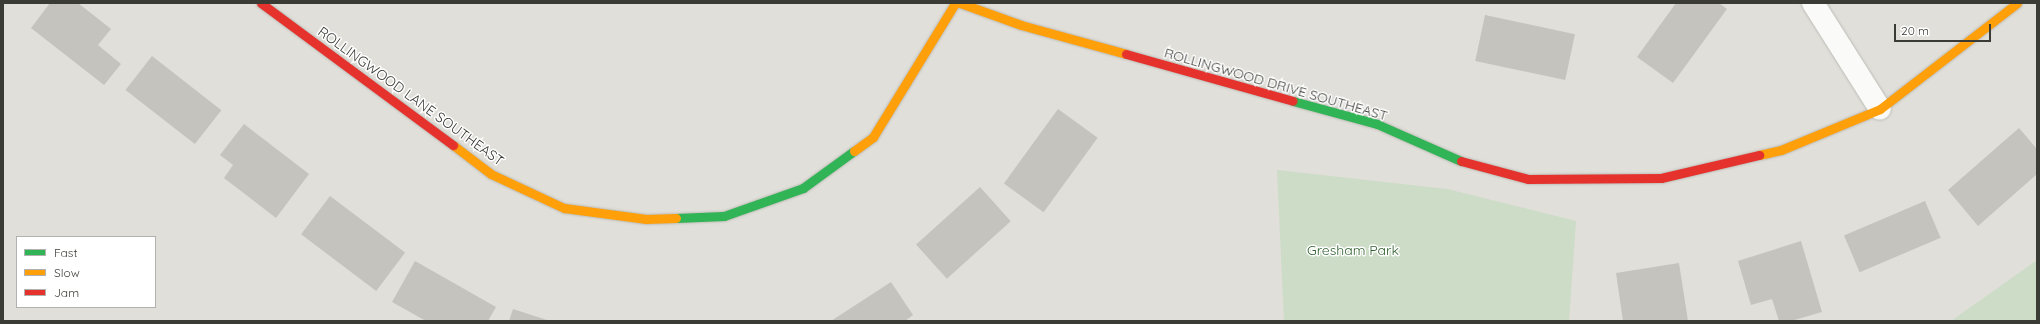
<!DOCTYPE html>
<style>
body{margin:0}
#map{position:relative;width:2040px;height:324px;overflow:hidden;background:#e0dfd9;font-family:Quicksand,sans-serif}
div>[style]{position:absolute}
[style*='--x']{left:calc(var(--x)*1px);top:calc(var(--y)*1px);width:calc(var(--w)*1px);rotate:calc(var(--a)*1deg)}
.green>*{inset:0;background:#ccdcc7}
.building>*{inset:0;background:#c4c3be;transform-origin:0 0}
.roads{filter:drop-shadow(0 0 1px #bdbcb7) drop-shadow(0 0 1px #bdbcb7)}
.street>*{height:22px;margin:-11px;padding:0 11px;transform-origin:11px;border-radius:11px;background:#fafaf9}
.fast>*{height:9px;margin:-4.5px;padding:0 4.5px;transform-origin:4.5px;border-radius:4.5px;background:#30b455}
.slow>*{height:9px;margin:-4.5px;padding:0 4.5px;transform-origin:4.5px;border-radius:4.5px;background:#ff9f0a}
.jam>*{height:9px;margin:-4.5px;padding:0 4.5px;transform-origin:4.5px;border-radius:4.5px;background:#e5322d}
span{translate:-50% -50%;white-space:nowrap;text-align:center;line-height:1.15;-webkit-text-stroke:3px #fff;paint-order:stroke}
.street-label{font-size:14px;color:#3b3b36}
.park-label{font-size:14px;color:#2f5f2f}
.frame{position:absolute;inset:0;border:4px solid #3b3b36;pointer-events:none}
.legend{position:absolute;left:16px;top:236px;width:140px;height:72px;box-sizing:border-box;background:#fff;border:1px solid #b1b1af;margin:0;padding:5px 7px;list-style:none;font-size:12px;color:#3b3b36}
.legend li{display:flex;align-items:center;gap:8px;height:20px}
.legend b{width:20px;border:1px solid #b1b1af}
.scale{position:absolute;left:1894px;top:24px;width:97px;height:18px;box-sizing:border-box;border:2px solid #3b3b36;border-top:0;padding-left:5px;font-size:12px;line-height:14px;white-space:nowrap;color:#3b3b36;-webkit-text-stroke:3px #fff;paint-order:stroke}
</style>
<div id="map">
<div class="green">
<i style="clip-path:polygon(1277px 170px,1447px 189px,1576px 221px,1569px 321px,1284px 321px)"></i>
<i style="clip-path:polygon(2037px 260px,2037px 321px,1951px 321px)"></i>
</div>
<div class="building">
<i style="clip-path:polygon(50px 3px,78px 3px,111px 29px,98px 45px,121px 64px,104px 85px,31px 28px)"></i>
<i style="clip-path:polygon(1676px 3px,1719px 3px,1727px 9px,1673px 83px,1637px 57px)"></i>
<i style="left:1485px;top:15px;width:92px;height:47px;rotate:12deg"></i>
<i style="left:152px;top:56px;width:88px;height:43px;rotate:38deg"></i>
<i style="left:1058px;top:109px;width:49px;height:92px;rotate:36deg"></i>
<i style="clip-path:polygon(244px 124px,309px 174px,276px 218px,224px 178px,233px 165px,220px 155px)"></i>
<i style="clip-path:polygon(2019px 128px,2037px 149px,2037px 174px,1978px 226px,1948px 190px)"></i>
<i style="left:980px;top:187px;width:46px;height:86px;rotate:48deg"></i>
<i style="left:330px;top:196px;width:94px;height:48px;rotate:37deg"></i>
<i style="left:1925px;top:201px;width:40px;height:88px;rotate:67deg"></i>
<i style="clip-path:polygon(1801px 241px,1822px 312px,1791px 321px,1779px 321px,1772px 299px,1751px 305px,1738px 261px)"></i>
<i style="clip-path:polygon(415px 261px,496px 307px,488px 321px,426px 321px,392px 302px)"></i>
<i style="clip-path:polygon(1679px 263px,1688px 321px,1623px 321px,1616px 273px)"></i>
<i style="clip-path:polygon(891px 282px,913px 315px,905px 321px,831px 321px)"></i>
<i style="clip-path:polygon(513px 309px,550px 321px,509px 321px)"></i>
</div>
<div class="roads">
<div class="street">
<i style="--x:1813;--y:3;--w:125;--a:57.7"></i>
</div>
<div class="fast">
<i style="--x:1293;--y:101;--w:87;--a:15.3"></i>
<i style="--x:1377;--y:124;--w:92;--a:23.8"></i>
<i style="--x:676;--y:218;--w:48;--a:-2.4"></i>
<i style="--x:724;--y:216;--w:84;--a:-19.5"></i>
<i style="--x:803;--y:188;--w:63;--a:-36"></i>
</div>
<div class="slow">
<i style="--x:960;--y:3;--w:65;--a:19.8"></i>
<i style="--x:1021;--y:25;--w:109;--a:15.4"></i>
<i style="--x:453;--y:145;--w:48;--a:37.3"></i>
<i style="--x:491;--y:174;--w:81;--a:25"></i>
<i style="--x:564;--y:208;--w:83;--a:7.6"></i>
<i style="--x:646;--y:219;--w:30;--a:-2"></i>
<i style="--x:854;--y:151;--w:24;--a:-36"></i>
<i style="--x:873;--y:137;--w:157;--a:-58.5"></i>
<i style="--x:1759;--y:155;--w:23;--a:-13"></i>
<i style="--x:1781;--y:150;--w:107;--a:-22.5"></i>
<i style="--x:1880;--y:109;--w:173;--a:-37.7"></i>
</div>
<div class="jam">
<i style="--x:261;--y:3;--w:239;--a:36.5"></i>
<i style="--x:1126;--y:54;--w:173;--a:15.7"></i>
<i style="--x:1461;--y:161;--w:69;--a:15"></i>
<i style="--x:1528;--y:179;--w:133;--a:-0.4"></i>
<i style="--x:1661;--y:178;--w:101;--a:-13.2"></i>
</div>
</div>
<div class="street-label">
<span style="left:1276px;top:84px;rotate:16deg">ROLLINGWOOD DRIVE SOUTHEAST</span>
<span style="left:411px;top:96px;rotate:36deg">ROLLINGWOOD LANE SOUTHEAST</span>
</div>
<div class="park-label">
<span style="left:1353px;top:250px">Gresham Park</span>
</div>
<div class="frame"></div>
<ul class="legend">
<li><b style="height:5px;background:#30b455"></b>Fast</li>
<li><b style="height:5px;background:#ff9f0a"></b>Slow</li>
<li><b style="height:5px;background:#e5322d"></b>Jam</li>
</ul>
<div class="scale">20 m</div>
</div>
